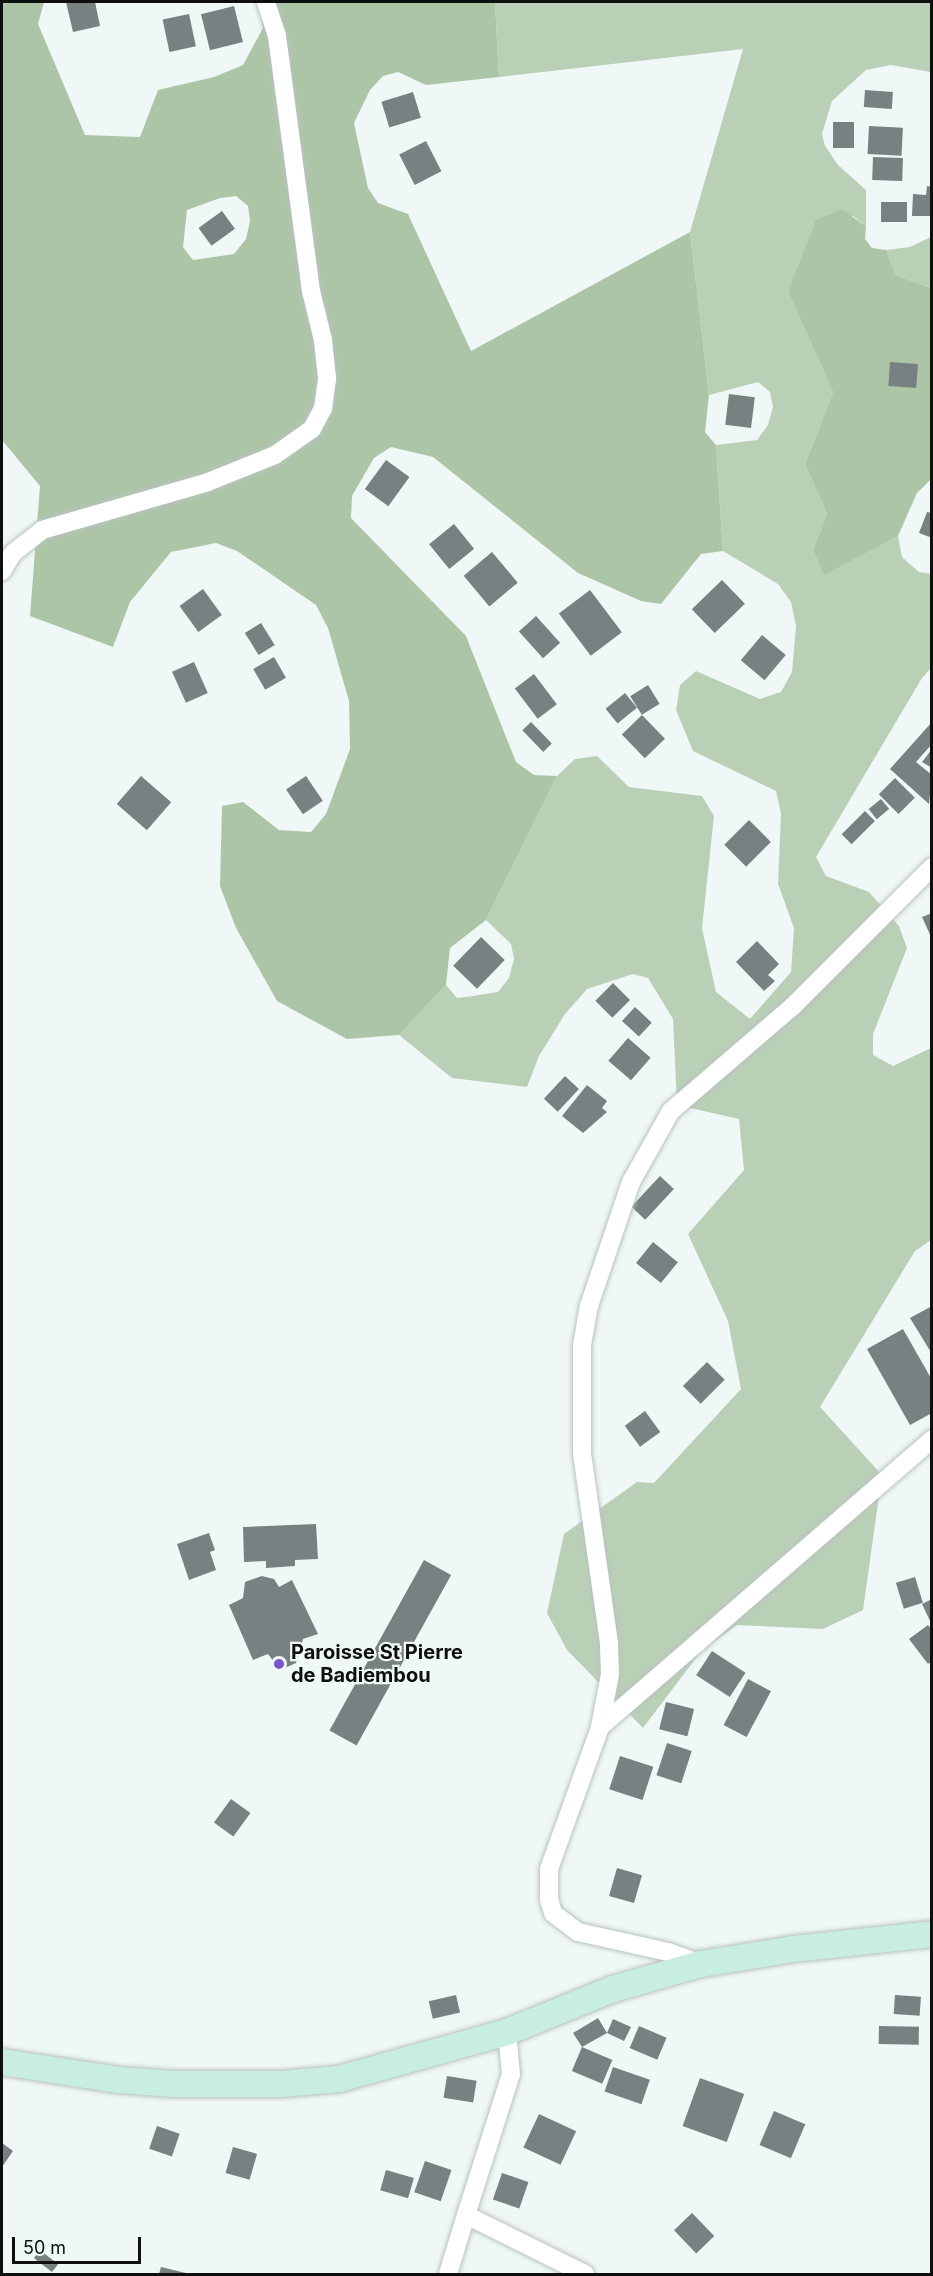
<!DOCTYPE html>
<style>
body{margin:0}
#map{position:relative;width:933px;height:2276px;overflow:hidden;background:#eff8f7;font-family:Inter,sans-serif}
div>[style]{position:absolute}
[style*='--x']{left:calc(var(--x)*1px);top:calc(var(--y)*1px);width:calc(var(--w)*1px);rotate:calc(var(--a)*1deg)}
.green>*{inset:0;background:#bad0b6}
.forest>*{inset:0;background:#adc5a7}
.building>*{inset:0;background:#788182;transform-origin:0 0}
.roads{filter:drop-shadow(0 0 2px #b9c2c1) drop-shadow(0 0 2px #b9c2c1)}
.street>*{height:18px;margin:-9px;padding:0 9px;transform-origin:9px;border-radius:9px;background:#fff}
.secondary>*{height:26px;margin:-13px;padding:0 13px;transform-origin:13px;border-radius:13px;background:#c7eede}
.dots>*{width:16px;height:16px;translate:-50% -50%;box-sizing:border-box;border:3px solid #eff8f7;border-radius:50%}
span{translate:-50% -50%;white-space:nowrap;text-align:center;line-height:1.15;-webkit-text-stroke:4.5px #eff8f7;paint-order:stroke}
.poi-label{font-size:20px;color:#0d100f;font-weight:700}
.left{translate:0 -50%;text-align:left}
.frame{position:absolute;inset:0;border:3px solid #0d100f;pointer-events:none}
.scale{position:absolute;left:12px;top:2237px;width:129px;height:27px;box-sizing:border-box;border:3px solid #0d100f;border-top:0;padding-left:8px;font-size:18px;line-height:21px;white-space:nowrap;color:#0d100f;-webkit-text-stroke:4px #eff8f7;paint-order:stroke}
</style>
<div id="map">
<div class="green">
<i style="clip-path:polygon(495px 2px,931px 2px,931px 72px,891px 65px,866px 70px,832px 101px,822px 134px,825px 146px,838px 165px,866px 190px,866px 226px,853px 216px,788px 292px,833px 392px,805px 464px,827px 514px,813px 550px,824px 574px,898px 536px,902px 557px,919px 572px,931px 574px,931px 668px,922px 678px,816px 857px,826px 876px,869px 892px,899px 926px,907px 948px,873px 1034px,873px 1055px,893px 1066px,931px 1048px,931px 1240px,915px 1251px,820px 1407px,882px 1475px,863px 1610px,823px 1629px,737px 1625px,702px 1650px,643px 1728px,567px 1650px,547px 1613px,564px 1534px,637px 1482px,654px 1483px,741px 1389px,728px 1321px,688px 1234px,744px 1170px,739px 1119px,677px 1105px,673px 1019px,648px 978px,633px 974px,587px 989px,565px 1014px,539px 1056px,527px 1087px,452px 1078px,399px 1035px,446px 985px,457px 998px,473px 996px,498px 992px,509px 978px,514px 959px,511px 944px,486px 920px,557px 776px,575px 759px,597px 756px,629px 787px,702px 796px,714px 816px,702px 928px,716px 992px,750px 1019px,791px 972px,794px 928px,778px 884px,781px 814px,776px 791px,693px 751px,676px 710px,680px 685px,696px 671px,760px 699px,781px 692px,792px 672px,796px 626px,791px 602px,778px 584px,723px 551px,716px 445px,757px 440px,768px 425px,773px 407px,770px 392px,758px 382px,709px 395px,690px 232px,743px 49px,499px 77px)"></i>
<i style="clip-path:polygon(931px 237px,931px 288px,896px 275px,886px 250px,910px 247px)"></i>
</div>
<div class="forest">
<i style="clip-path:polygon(evenodd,2px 2px,44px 2px,38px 24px,85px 135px,140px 137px,158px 90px,214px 77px,243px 65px,263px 28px,259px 2px,495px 2px,499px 77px,426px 85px,398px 72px,383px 76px,370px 90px,354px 123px,368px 188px,378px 203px,408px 214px,471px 351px,690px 232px,709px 395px,705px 432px,716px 445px,723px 551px,701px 554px,661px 604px,641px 601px,578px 573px,433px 457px,391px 447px,374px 458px,352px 496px,351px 518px,466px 636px,516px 762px,534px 775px,557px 776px,486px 920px,450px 948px,446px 985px,399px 1035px,347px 1039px,277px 1001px,236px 928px,220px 886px,222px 806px,243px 802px,279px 830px,311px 832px,326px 814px,350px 749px,349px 701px,328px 628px,316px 605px,237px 551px,216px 543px,171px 552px,130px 602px,113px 647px,30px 616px,40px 486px,2px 440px,2px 2px,236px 196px,248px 206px,250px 221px,246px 239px,234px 254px,193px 260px,183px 247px,187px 210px,220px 198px,236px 196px)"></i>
<i style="clip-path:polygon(841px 209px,866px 226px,865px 239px,872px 248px,886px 250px,896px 275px,931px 288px,931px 479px,917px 493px,898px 536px,824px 575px,813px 550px,827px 514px,805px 464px,833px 392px,788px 292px,816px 220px)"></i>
</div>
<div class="building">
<i style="clip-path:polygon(66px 2px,95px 2px,100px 26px,73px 32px)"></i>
<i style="left:234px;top:6px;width:37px;height:34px;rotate:76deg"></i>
<i style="left:189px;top:14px;width:33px;height:27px;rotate:78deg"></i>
<i style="left:865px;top:90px;width:28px;height:17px;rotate:4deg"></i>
<i style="left:413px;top:92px;width:27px;height:33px;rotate:73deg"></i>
<i style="left:833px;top:122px;width:21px;height:26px"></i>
<i style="left:869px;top:126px;width:34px;height:28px;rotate:3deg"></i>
<i style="left:426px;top:141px;width:34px;height:30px;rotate:63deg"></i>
<i style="left:873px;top:157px;width:30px;height:23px;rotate:2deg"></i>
<i style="clip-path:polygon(927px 186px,932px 187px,932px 216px,912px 216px,913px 194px,926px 195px)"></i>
<i style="left:881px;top:202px;width:26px;height:20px"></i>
<i style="left:222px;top:211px;width:22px;height:29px;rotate:54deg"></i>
<i style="left:890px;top:362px;width:28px;height:24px;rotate:4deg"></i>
<i style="left:729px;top:394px;width:26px;height:31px;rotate:7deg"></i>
<i style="left:386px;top:460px;width:29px;height:36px;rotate:36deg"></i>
<i style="clip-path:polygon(927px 512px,932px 513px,932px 538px,919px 533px)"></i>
<i style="left:454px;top:524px;width:32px;height:32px;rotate:51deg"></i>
<i style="left:492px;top:552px;width:40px;height:37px;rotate:50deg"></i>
<i style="left:722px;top:580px;width:33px;height:42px;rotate:46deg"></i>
<i style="left:203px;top:589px;width:32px;height:29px;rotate:54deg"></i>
<i style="left:590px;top:590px;width:53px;height:39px;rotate:53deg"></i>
<i style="left:536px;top:616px;width:36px;height:23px;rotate:48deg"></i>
<i style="left:261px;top:623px;width:26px;height:19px;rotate:58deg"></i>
<i style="left:762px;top:635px;width:31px;height:33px;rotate:40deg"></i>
<i style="left:274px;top:657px;width:24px;height:24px;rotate:60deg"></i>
<i style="left:194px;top:662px;width:34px;height:24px;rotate:66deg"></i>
<i style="left:534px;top:674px;width:38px;height:24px;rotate:53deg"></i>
<i style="left:648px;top:685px;width:22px;height:21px;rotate:58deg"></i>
<i style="left:625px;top:693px;width:19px;height:25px;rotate:51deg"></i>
<i style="left:642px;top:715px;width:33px;height:28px;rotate:46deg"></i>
<i style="left:531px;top:722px;width:30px;height:12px;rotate:46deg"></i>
<i style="clip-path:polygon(932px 722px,932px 744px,916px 762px,932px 775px,929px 804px,890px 769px)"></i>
<i style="clip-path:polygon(932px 749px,932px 768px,922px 762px)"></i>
<i style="left:141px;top:776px;width:40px;height:37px;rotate:41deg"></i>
<i style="left:306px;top:776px;width:30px;height:24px;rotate:56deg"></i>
<i style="left:895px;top:778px;width:28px;height:23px;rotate:45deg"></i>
<i style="left:881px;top:799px;width:13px;height:16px;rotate:51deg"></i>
<i style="left:865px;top:811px;width:14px;height:33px;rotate:45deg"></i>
<i style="left:749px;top:820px;width:31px;height:35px;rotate:45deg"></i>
<i style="clip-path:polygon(932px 913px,932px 939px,922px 917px)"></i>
<i style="left:481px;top:937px;width:33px;height:40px;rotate:44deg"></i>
<i style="clip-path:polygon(757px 941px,779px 964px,768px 975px,775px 981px,764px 991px,736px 962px)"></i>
<i style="left:613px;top:983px;width:24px;height:25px;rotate:45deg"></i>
<i style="left:635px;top:1007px;width:23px;height:19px;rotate:43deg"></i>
<i style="left:628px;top:1038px;width:30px;height:30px;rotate:41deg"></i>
<i style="left:565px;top:1076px;width:19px;height:31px;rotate:43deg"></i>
<i style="clip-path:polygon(587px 1085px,607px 1101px,602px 1108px,607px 1112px,583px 1133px,562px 1116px)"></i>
<i style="left:660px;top:1176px;width:19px;height:42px;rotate:43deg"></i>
<i style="left:653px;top:1242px;width:32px;height:27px;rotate:39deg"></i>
<i style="clip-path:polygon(932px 1306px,932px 1354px,910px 1318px)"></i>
<i style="clip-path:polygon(903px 1329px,932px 1380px,932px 1413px,910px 1425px,867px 1349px)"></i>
<i style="left:707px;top:1362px;width:25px;height:34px;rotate:45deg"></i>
<i style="left:645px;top:1411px;width:26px;height:25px;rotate:54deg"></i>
<i style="clip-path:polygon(316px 1524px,318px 1559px,295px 1560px,295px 1566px,266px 1568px,266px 1561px,244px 1562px,243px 1527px)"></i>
<i style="clip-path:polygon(209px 1533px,215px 1550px,210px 1552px,216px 1570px,189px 1580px,177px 1544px)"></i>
<i style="left:424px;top:1560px;width:31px;height:195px;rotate:29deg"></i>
<i style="clip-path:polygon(262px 1576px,274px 1579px,279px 1587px,292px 1580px,318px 1634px,303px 1639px,296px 1663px,287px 1667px,274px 1662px,268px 1654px,253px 1660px,229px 1605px,243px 1598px,245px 1582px)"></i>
<i style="left:915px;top:1577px;width:27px;height:20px;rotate:73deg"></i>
<i style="clip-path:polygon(932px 1599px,932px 1625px,922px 1604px)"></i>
<i style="clip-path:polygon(928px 1625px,932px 1630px,932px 1661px,928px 1664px,909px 1639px)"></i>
<i style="left:712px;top:1651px;width:40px;height:29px;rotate:33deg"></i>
<i style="left:748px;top:1679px;width:26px;height:52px;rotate:28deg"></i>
<i style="left:666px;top:1702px;width:29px;height:28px;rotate:14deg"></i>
<i style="left:667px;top:1743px;width:26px;height:34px;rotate:18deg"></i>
<i style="left:620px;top:1756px;width:35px;height:35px;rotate:18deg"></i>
<i style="left:231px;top:1799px;width:24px;height:29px;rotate:36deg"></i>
<i style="left:617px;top:1868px;width:26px;height:29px;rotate:16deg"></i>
<i style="left:456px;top:1995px;width:18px;height:28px;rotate:77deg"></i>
<i style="left:895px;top:1995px;width:26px;height:19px;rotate:4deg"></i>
<i style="clip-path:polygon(598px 2018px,607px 2033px,613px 2019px,631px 2027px,624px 2041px,607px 2033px,582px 2047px,573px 2033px)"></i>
<i style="left:639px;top:2026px;width:30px;height:24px;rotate:23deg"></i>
<i style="left:879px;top:2026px;width:40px;height:18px;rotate:1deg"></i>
<i style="left:582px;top:2047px;width:33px;height:26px;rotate:23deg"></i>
<i style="left:613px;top:2067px;width:39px;height:26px;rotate:19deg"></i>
<i style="left:447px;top:2076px;width:30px;height:22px;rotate:9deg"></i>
<i style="left:700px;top:2078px;width:47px;height:51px;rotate:20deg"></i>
<i style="left:774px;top:2111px;width:34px;height:37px;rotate:23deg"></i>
<i style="left:539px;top:2114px;width:41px;height:37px;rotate:25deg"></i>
<i style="left:157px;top:2126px;width:24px;height:24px;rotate:19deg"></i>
<i style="clip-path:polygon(2px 2143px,13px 2151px,2px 2167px)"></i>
<i style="left:233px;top:2147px;width:25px;height:27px;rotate:16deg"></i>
<i style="left:425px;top:2161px;width:28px;height:33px;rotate:19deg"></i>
<i style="left:386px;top:2170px;width:29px;height:21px;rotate:16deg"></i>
<i style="left:502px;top:2173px;width:28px;height:28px;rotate:19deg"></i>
<i style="left:692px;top:2213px;width:32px;height:25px;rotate:46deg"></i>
<i style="left:40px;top:2250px;width:23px;height:10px;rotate:38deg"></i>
<i style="clip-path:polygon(161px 2267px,190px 2274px,159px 2274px)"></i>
</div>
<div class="roads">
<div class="street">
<i style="--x:2;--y:571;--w:21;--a:-59"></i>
<i style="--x:13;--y:553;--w:37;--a:-38"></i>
<i style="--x:42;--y:530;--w:173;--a:-16.1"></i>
<i style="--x:208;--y:482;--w:72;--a:-21.9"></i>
<i style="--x:275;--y:455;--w:45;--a:-35.1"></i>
<i style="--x:312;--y:429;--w:24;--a:-62"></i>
<i style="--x:323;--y:408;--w:30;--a:-82"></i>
<i style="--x:327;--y:378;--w:38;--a:-96"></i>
<i style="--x:323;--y:340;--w:50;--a:-103.8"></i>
<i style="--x:311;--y:291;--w:257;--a:-97.6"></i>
<i style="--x:277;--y:36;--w:36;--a:-108"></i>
<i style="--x:600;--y:1727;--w:440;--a:-40.9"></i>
<i style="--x:701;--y:1964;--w:35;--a:-160"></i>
<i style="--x:668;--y:1952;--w:92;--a:-167.5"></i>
<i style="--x:578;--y:1932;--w:31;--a:-143"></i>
<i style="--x:553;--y:1913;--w:15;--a:-106"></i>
<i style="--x:549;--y:1899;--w:30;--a:-90"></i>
<i style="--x:549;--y:1869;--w:151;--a:-70.2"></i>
<i style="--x:600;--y:1727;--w:54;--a:-79.3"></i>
<i style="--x:610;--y:1674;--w:31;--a:-92"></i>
<i style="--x:609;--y:1643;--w:192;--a:-98.1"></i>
<i style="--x:582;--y:1453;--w:108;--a:-90"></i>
<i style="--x:582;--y:1345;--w:40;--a:-80"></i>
<i style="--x:589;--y:1306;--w:131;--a:-71.3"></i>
<i style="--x:631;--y:1182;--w:81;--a:-60.6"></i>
<i style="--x:671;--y:1111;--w:160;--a:-40.7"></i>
<i style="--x:792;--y:1007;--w:198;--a:-45"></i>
<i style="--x:507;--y:2032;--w:42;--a:84.6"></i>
<i style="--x:511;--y:2074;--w:148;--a:107.7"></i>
<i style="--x:466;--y:2215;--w:133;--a:26.4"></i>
<i style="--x:448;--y:2274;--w:62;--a:-73"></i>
</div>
<div class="secondary">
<i style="--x:2;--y:2062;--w:117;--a:8.8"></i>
<i style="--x:118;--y:2080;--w:56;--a:4.1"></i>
<i style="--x:174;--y:2084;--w:108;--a:0"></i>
<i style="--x:282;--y:2084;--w:57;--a:-5"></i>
<i style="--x:339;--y:2079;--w:174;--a:-15.6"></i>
<i style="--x:507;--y:2032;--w:114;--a:-22.1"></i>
<i style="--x:613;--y:1989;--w:91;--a:-15.9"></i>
<i style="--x:701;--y:1964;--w:94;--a:-9.2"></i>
<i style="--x:794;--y:1949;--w:139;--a:-6.2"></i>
</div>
</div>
<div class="dots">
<i style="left:279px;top:1664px;background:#7c55ce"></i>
</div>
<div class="poi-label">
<span class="left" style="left:291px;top:1664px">Paroisse St Pierre<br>de Badiembou</span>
</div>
<div class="frame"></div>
<div class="scale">50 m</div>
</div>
